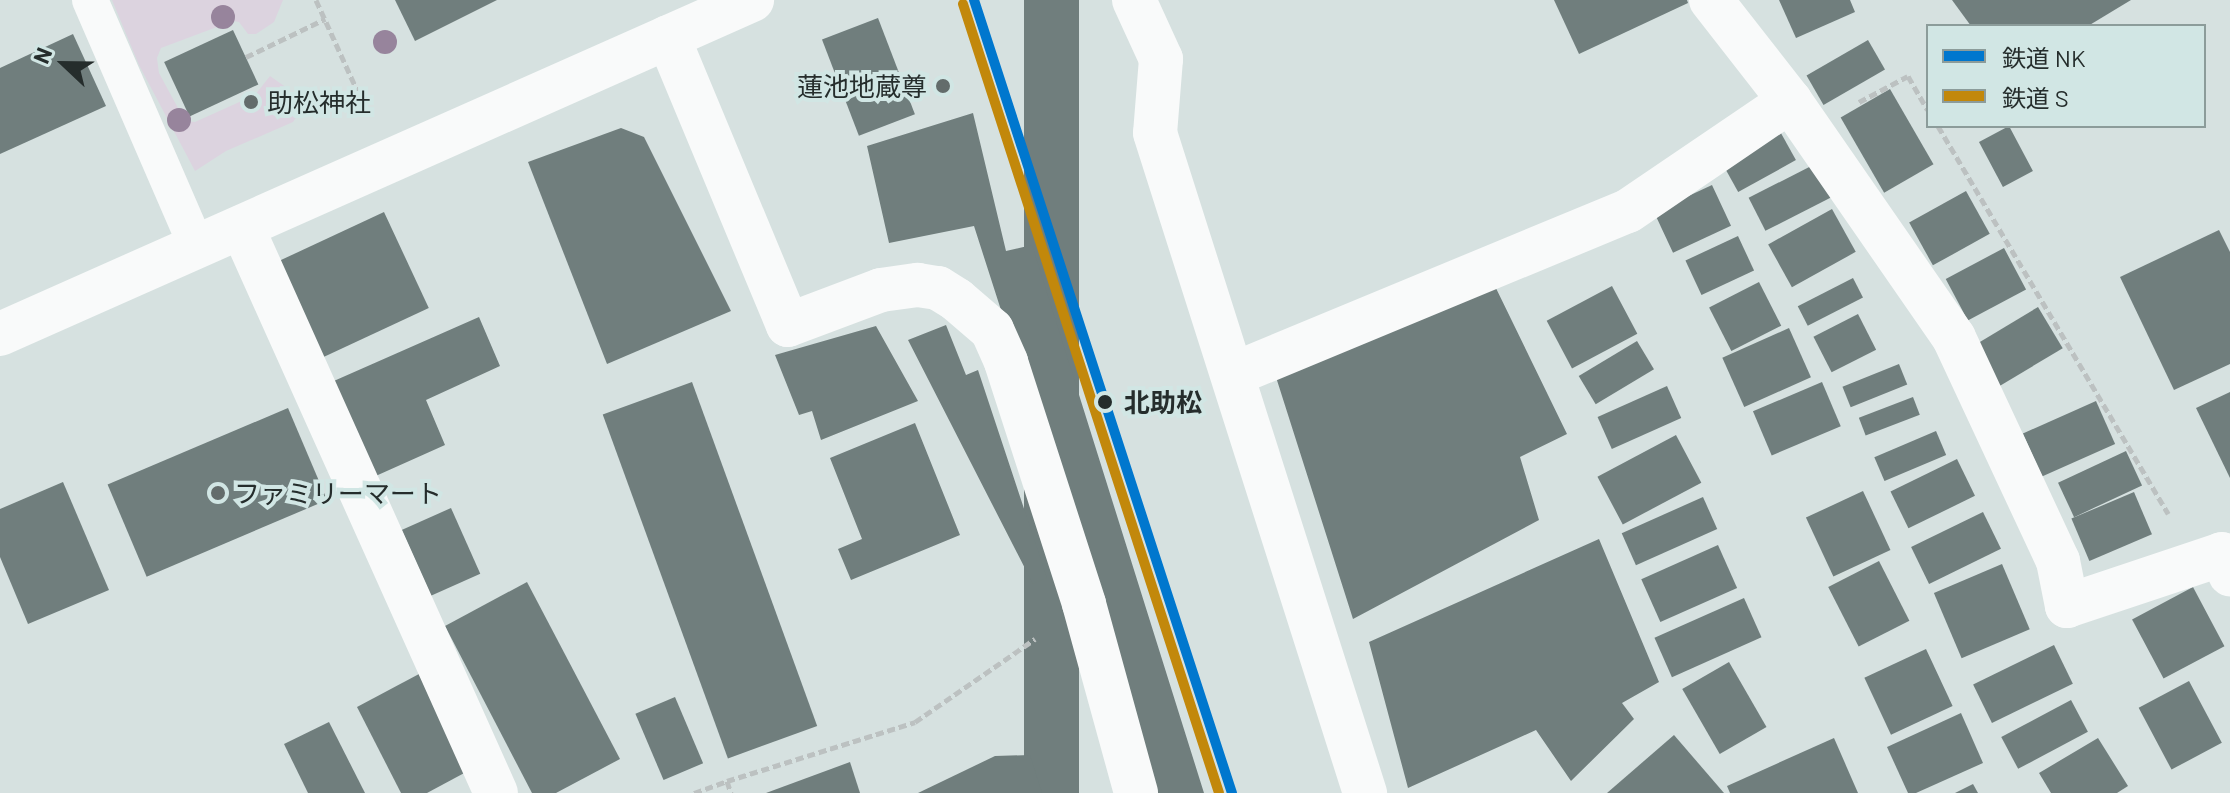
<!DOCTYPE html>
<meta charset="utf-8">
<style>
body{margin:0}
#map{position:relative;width:2230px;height:793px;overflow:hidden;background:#d6e1e0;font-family:Barlow,"Noto Sans JP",sans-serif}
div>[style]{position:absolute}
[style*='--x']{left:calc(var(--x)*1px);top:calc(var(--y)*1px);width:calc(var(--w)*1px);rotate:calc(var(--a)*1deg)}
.green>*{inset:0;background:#dcd3df}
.building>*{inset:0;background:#707e7d;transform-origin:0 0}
.path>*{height:5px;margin-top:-2.5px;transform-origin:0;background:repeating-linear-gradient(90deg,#bcc1c1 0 8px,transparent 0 12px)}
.service>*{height:36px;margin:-18px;padding:0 18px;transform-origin:18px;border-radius:18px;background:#f9fafa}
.minor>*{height:44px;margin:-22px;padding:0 22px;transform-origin:22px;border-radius:22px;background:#f9fafa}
.tertiary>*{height:44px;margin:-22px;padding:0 22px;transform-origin:22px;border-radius:22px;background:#f9fafa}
.rail-1>*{height:10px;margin:-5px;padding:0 5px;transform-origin:5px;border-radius:5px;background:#0077ce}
.rail-2>*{height:10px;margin:-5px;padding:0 5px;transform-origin:5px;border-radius:5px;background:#c2880b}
.trees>*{width:24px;height:24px;margin:-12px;border-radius:50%;background:#97849c}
.dots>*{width:22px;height:22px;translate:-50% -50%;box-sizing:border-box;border:4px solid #d1e6e4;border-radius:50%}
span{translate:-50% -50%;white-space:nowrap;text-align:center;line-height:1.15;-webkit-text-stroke:8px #d1e6e4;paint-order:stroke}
.poi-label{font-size:26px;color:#252d2c}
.right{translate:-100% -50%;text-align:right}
.left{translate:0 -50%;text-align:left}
.stop-label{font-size:26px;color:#252d2c;font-weight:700}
.legend{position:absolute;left:1926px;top:24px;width:280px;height:104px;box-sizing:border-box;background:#d1e6e4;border:2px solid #8c9c9a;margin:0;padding:10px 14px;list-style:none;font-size:24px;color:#252d2c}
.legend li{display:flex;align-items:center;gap:16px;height:40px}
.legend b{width:40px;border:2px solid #8c9c9a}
.north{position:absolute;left:24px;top:24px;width:80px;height:80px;-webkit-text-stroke:6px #d1e6e4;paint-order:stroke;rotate:292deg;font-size:22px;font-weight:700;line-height:32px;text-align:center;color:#252d2c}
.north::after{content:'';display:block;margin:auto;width:28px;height:36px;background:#252d2c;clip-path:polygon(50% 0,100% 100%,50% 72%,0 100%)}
</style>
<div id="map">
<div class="green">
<i style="clip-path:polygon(112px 0,283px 0,274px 22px,256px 34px,248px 34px,239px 22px,233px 21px,161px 48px,157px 58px,159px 73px,185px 121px,195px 122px,255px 95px,270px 76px,287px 88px,300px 112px,293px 122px,226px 151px,195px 171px,139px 65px)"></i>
</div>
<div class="building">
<i style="clip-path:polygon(395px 0,497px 0,415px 41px)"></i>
<i style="left:1024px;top:0;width:55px;height:825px"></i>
<i style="clip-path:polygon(1554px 0,1687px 0,1688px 3px,1579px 54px)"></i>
<i style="clip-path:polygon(1779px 0,1850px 0,1855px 12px,1796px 38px)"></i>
<i style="clip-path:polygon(1952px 0,2131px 0,2088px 26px,1971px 26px)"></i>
<i style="left:878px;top:18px;width:103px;height:60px;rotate:69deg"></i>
<i style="left:233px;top:30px;width:60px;height:76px;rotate:65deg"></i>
<i style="clip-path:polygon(73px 34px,106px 106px,0 154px,0 68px)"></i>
<i style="left:1868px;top:40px;width:34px;height:71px;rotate:60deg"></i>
<i style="left:1890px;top:89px;width:87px;height:57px;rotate:60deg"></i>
<i style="clip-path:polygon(973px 113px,1006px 251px,1032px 245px,1204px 793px,1156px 793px,974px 226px,889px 243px,867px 146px)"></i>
<i style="left:1777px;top:126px;width:39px;height:66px;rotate:61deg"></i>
<i style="left:2009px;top:126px;width:51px;height:34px;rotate:62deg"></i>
<i style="clip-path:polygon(621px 128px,644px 137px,731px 311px,607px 364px,528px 162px)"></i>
<i style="left:1819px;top:162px;width:37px;height:79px;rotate:63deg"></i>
<i style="left:1712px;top:185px;width:45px;height:64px;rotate:65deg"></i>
<i style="left:1966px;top:191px;width:49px;height:65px;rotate:61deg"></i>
<i style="left:1832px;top:209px;width:49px;height:73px;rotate:61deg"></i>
<i style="left:384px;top:212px;width:106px;height:119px;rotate:65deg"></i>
<i style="clip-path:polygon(2219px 230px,2230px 252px,2230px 364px,2174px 390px,2120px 277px)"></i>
<i style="left:1738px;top:236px;width:38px;height:58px;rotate:65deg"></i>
<i style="left:2004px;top:248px;width:47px;height:66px;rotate:62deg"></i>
<i style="left:1853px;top:278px;width:22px;height:62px;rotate:63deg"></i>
<i style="clip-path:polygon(1492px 280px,1567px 434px,1520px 457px,1539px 520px,1353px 619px,1275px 374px)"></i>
<i style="left:1759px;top:282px;width:49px;height:56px;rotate:63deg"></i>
<i style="left:1612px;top:286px;width:54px;height:74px;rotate:62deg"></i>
<i style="left:2038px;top:307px;width:48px;height:78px;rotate:59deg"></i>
<i style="left:1858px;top:314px;width:40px;height:50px;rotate:63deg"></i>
<i style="clip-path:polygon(479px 317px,500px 366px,426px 400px,445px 445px,369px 479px,327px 384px)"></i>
<i style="clip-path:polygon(946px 325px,966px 375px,978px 370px,1047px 578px,1033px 584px,908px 340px)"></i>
<i style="clip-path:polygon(876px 326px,918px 401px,821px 440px,812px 411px,799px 415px,775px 355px)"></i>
<i style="left:1789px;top:328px;width:54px;height:73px;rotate:66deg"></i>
<i style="left:1637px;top:341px;width:33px;height:68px;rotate:59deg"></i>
<i style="left:1899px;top:364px;width:22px;height:61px;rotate:68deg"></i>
<i style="left:692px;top:382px;width:366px;height:95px;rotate:70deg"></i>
<i style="left:1822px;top:382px;width:48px;height:75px;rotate:67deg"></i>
<i style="left:1667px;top:386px;width:35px;height:76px;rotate:66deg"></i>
<i style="clip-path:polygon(2230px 392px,2230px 478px,2196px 408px)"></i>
<i style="left:1913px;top:397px;width:19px;height:58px;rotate:69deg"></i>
<i style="left:2096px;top:401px;width:47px;height:80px;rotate:66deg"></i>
<i style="left:288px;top:408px;width:100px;height:196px;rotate:67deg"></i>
<i style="clip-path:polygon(915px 423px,960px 535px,851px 580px,838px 549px,862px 539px,830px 458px)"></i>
<i style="left:1936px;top:431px;width:26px;height:67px;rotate:67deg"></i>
<i style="left:1676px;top:435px;width:54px;height:89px;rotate:62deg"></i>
<i style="left:2126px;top:451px;width:38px;height:75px;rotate:65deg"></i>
<i style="left:1957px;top:459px;width:41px;height:74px;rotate:64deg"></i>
<i style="clip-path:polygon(63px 482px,109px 590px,28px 624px,0 557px,0 509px)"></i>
<i style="left:1863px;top:491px;width:65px;height:63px;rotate:65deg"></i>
<i style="left:2134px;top:492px;width:46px;height:68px;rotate:67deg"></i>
<i style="left:1703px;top:497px;width:35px;height:89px;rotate:66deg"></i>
<i style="left:451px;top:508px;width:72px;height:54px;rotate:66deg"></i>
<i style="left:1983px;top:512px;width:41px;height:80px;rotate:64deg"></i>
<i style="clip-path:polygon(1599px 539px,1659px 682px,1622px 703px,1634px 719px,1571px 781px,1536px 730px,1408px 788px,1369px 642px)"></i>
<i style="left:1718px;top:545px;width:47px;height:84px;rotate:66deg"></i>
<i style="left:1879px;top:561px;width:67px;height:57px;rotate:63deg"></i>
<i style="left:2002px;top:564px;width:71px;height:74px;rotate:67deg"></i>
<i style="clip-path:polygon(527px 582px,620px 759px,556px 793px,532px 793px,445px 626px)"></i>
<i style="left:2193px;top:587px;width:67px;height:69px;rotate:62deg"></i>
<i style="left:1744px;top:598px;width:43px;height:98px;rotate:66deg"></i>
<i style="left:2054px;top:645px;width:43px;height:90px;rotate:64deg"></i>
<i style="left:1926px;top:649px;width:63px;height:68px;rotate:65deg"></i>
<i style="left:1729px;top:662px;width:75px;height:54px;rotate:60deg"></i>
<i style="clip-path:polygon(419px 674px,468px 771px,427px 793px,401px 793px,357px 707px)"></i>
<i style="left:2189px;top:681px;width:70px;height:57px;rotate:62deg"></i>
<i style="left:675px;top:697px;width:72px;height:43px;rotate:67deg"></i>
<i style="left:2071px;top:700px;width:36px;height:79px;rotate:62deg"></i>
<i style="clip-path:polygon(1961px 713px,1983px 763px,1916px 793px,1908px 793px,1887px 747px)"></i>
<i style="clip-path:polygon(329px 722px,365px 793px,308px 793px,284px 744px)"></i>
<i style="clip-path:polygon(1674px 735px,1724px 793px,1607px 793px)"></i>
<i style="clip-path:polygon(1834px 738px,1858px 793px,1730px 793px,1727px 786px)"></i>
<i style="clip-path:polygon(2098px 738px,2128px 786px,2117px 793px,2051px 793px,2039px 773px)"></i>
<i style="clip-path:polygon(1030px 755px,1042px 793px,918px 793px,995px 756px)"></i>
<i style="clip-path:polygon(850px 762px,860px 793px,766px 793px)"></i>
<i style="clip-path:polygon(1973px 784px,1978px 793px,1955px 793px)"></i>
</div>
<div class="path">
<i style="--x:316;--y:0;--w:123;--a:65.5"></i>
<i style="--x:246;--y:57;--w:88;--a:-25.7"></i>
<i style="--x:1859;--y:102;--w:55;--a:-28"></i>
<i style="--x:1908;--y:76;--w:39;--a:60"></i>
<i style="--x:1938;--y:126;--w:451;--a:59.3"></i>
<i style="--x:727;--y:781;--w:197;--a:-17.4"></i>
<i style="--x:915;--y:722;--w:146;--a:-34.7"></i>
<i style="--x:694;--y:793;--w:35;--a:-20"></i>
<i style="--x:727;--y:781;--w:13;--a:72"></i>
</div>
<div class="service">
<i style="--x:90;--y:0;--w:269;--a:66.6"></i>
</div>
<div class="minor">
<i style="--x:1134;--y:0;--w:65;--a:65.4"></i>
<i style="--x:1161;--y:59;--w:74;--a:94.6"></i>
<i style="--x:1155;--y:133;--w:693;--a:72.35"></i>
<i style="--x:1711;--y:0;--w:128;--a:52"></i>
<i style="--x:1790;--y:101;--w:288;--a:55.3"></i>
<i style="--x:1954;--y:338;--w:246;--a:65"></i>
<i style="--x:2058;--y:561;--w:46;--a:78.7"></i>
<i style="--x:2067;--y:606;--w:163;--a:-18.5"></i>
<i style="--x:2222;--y:554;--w:22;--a:68"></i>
<i style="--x:668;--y:37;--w:312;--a:67.4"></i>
<i style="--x:788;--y:325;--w:99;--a:-20.6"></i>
<i style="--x:881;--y:290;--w:37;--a:-8"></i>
<i style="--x:918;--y:285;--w:20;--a:9"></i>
<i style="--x:938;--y:288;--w:22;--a:32"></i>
<i style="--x:957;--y:300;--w:46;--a:40.6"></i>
<i style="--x:992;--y:330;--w:35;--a:66"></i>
<i style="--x:1006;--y:362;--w:254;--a:72.1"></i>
<i style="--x:1084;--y:604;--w:196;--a:74.6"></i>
<i style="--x:242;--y:227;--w:620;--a:65.83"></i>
<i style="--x:1234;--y:374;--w:426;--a:-22.5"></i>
<i style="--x:1628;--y:211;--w:196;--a:-34.2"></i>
</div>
<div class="tertiary">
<i style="--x:0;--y:334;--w:823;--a:-23.95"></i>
</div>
<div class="rail-1">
<i style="--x:974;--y:0;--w:834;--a:71.98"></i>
</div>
<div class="rail-2">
<i style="--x:963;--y:4;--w:829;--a:72.02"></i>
</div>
<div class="trees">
<i style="left:223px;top:17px"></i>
<i style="left:385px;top:42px"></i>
<i style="left:179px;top:120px"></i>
</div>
<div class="dots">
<i style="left:943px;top:86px;background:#636c6b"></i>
<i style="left:251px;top:102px;background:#636c6b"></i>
<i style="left:1105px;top:402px;background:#252d2c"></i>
<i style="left:218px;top:493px;background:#636c6b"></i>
</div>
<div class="poi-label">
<span class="right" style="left:927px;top:86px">蓮池地蔵尊</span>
<span class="left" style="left:267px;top:102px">助松神社</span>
<span class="left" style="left:234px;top:493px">ファミリーマート</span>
</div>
<div class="stop-label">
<span class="left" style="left:1124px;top:402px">北助松</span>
</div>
<ul class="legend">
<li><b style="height:10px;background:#0077ce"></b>鉄道 NK</li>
<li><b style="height:10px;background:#c2880b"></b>鉄道 S</li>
</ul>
<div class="north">N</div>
</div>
